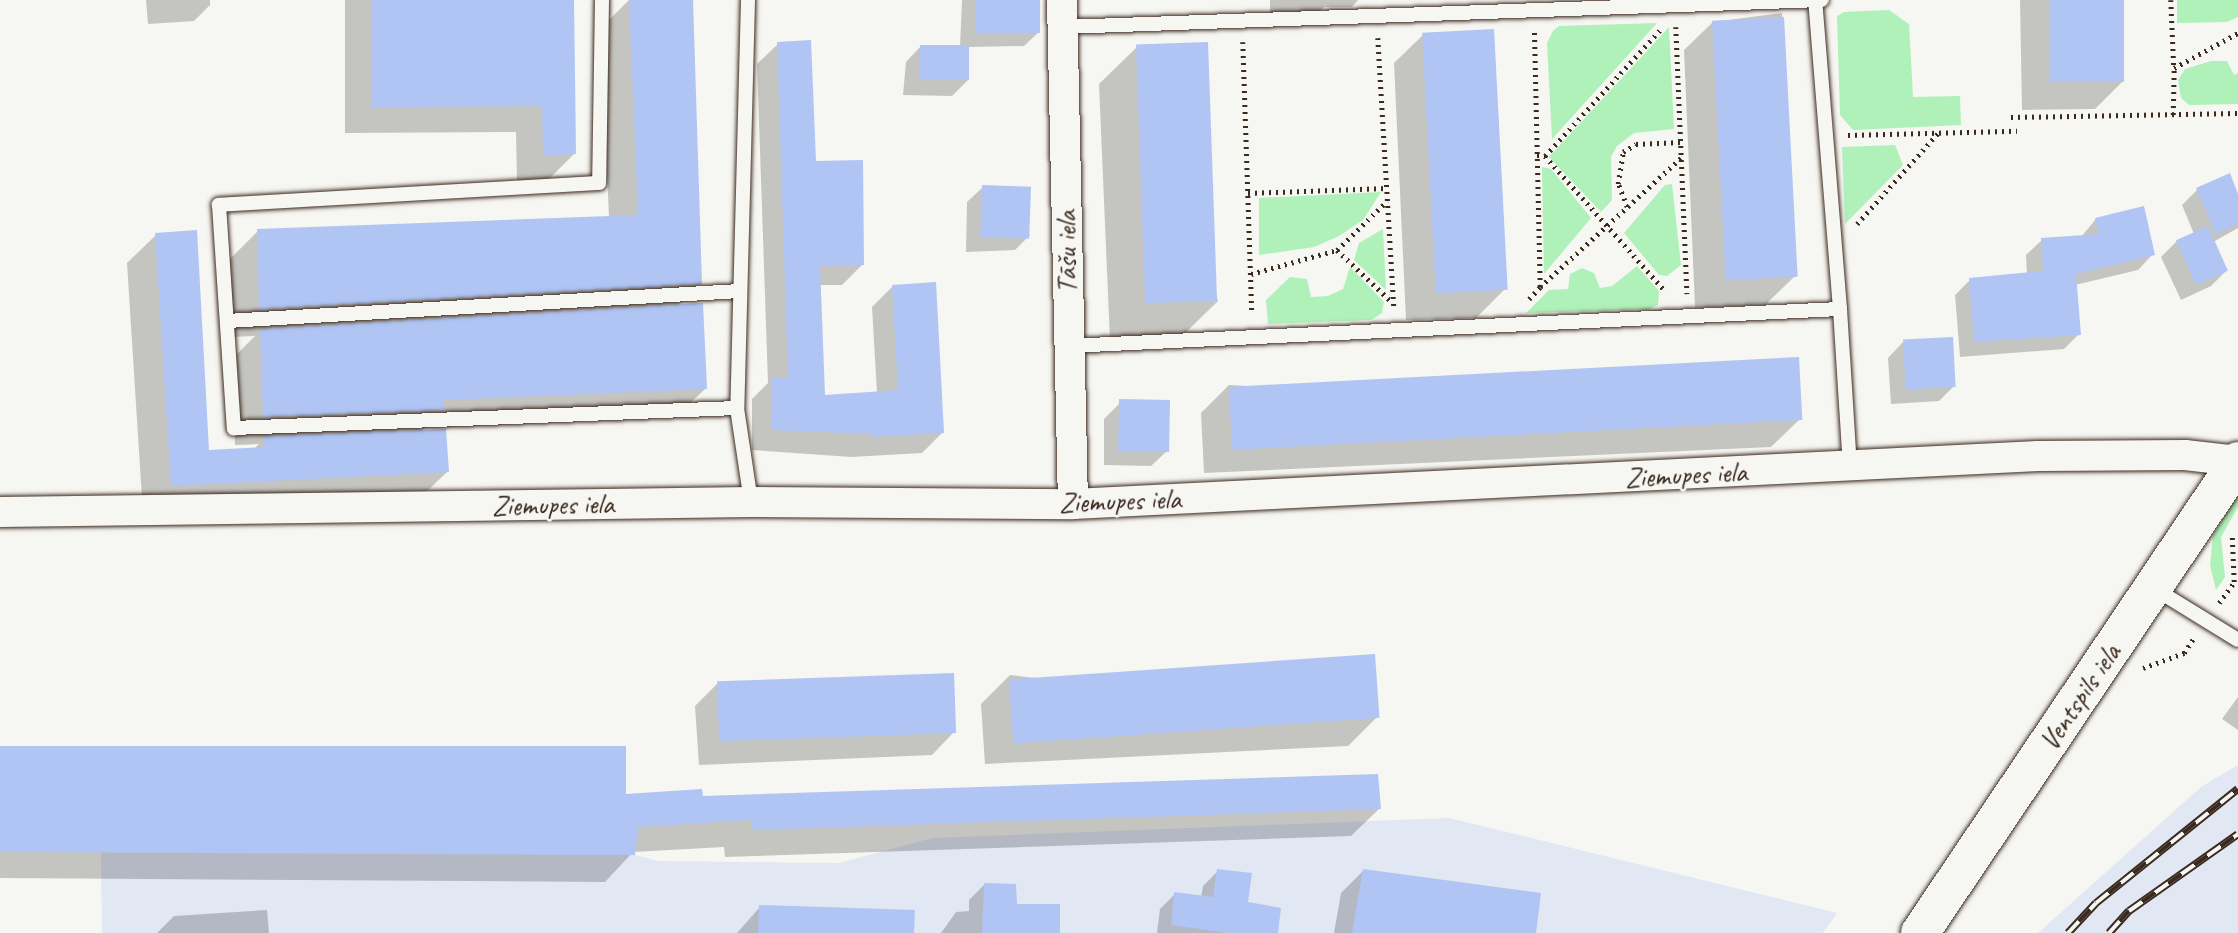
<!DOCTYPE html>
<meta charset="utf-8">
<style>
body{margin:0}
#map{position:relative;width:2238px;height:933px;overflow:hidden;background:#f6f6f2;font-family:Caveat,sans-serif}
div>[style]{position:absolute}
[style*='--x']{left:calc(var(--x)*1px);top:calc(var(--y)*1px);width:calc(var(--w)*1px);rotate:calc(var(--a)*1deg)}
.built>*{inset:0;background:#e1e7f3}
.green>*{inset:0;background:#aff1b9}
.shadow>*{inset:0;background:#0003}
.building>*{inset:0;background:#b0c5f4;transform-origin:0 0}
.path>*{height:4.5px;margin-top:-2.25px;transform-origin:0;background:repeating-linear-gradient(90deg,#3b2a1e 0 2px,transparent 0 7px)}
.roads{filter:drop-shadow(0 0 2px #3b2a1e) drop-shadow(0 0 2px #3b2a1e)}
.lane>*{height:14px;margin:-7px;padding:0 7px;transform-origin:7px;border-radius:7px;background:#f6f6f2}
.street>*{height:30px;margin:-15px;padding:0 15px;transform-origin:15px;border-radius:15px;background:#f6f6f2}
.secondary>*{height:38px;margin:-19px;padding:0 19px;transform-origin:19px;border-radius:19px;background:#f6f6f2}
.rail>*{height:8px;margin-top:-4px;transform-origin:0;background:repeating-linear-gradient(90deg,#f6f6f2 0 16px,#3b2a1e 0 32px);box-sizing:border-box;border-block:2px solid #3b2a1e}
span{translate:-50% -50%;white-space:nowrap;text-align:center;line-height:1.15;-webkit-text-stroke:5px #f6f6f2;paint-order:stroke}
.street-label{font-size:28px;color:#3b2a1e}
</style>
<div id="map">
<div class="built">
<i style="clip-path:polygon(2238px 765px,2238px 933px,2038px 933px,2201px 787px)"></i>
<i style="clip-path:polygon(1449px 818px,1837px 913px,1823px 933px,102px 933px,101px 850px,635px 855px,658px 861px,839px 863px,932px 838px)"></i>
</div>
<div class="green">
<i style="clip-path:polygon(2177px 0,2238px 0,2238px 17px,2227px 22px,2177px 23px)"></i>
<i style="clip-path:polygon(1889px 10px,1909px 24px,1913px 97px,1960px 96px,1961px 125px,1853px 130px,1840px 115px,1837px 16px,1844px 12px)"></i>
<i style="clip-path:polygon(1657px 23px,1552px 139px,1547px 43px,1553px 31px,1559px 26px)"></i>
<i style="clip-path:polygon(1669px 27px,1674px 129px,1634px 133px,1617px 146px,1611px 157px,1612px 200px,1601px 212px,1549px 157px)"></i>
<i style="clip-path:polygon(2211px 61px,2227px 61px,2234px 75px,2238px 73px,2238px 104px,2189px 105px,2181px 98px,2178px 80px,2185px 69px)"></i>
<i style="clip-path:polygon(1895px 145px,1903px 165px,1845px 224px,1842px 147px)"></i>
<i style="clip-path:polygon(1542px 167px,1551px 169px,1591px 218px,1544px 274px)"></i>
<i style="clip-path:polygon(1672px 184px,1681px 265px,1667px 276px,1659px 275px,1624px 233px,1665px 185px)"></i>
<i style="clip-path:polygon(1381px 192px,1363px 220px,1339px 236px,1314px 247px,1259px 255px,1259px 198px)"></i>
<i style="clip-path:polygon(1383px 229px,1386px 290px,1354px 260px,1359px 243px)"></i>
<i style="clip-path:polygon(1637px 266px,1659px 291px,1658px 305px,1649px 309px,1526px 313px,1549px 290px,1568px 289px,1570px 274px,1582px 268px,1594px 273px,1600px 288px,1612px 286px)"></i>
<i style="clip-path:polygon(1350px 267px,1384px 302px,1382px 313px,1371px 320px,1268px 324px,1266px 300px,1290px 277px,1307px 279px,1311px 297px,1328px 296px,1343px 289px)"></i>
<i style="clip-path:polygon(2238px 494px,2238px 507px,2221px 537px,2225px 577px,2216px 590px,2210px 565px,2213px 536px)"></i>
</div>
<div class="shadow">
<i style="clip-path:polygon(146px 0,210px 0,210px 5px,194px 21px,148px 24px)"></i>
<i style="clip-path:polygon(345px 0,572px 0,575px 153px,548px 180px,517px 182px,516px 132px,345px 133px)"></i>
<i style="clip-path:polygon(629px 0,691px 0,701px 283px,677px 306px,705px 389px,676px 417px,425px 428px,420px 432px,447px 472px,418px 500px,143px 514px,127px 263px,156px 235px,208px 451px,254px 449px,259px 444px,235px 445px,232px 359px,255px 336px,231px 337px,230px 259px,258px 231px,609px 218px,601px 28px)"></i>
<i style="clip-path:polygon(962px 0,1039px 0,1040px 31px,1024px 46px,967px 47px,968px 80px,952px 96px,903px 95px,906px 62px,921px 46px,960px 47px)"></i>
<i style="clip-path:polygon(1270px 0,1358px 0,1352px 7px,1324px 7px,1317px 14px,1270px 13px)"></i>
<i style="clip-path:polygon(2020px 0,2122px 0,2124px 80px,2095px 109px,2022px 110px)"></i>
<i style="clip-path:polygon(1782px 13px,1794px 277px,1765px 305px,1695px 308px,1684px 50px,1713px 22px)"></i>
<i style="clip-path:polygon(1423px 35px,1505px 289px,1476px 318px,1406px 320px,1394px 63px)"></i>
<i style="clip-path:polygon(778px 44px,814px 162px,863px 264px,842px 285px,819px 285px,823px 396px,877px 393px,872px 307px,893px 286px,942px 433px,922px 453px,851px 457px,752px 450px,752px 399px,768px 383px,757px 64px)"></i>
<i style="clip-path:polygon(1137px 47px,1218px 301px,1180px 338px,1110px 341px,1099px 84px)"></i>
<i style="clip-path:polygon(983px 187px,1030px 235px,1015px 250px,966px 252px,967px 202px)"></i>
<i style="clip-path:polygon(2197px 190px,2238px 199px,2238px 228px,2213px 242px,2226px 271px,2211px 286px,2181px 300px,2161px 257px,2177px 241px,2194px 234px,2182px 205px)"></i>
<i style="clip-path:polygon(2096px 219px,2153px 254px,2138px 270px,2075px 285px,2079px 334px,2064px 349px,1960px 357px,1955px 295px,1970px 280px,2027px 275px,2026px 255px,2042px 240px,2081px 237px)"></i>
<i style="clip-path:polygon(1903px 342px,1954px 386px,1939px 401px,1891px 404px,1888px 358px)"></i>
<i style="clip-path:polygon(1229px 385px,1800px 419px,1771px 447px,1204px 473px,1201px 413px)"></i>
<i style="clip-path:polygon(1120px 403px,1167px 451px,1151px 466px,1104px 465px,1104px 419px)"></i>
<i style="clip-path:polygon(1010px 675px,1377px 717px,1348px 746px,985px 764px,981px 704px)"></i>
<i style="clip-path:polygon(718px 683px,954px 732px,932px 755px,699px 765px,695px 706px)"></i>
<i style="clip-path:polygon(2238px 697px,2238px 730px,2222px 719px)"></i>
<i style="clip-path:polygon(0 747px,624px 795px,1379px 809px,1351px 836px,725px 857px,724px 847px,633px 852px,605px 882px,0 878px)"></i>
<i style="clip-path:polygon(1364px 870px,1534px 933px,1334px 933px,1341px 893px)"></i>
<i style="clip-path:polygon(1218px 871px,1276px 933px,1157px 933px,1160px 909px,1175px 894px,1201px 898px,1203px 886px)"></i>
<i style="clip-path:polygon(984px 885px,1015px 906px,1058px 933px,941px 933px,956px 912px,969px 911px,969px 900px)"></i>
<i style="clip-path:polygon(760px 907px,881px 933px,737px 933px)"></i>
<i style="clip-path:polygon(267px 910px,269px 933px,157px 933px,174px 916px)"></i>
</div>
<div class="building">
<i style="clip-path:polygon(371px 0,574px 0,576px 154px,543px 156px,542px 106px,372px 107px)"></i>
<i style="clip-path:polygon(629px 0,693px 0,702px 284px,259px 309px,257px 229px,638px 215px)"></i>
<i style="left:975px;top:0;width:65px;height:33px"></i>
<i style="left:2049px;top:0;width:75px;height:82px"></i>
<i style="left:1784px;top:17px;width:260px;height:72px;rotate:87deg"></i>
<i style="left:1494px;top:29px;width:261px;height:72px;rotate:87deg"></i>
<i style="clip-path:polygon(811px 40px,816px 161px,863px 160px,864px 265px,820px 265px,825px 395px,898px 390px,892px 285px,936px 282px,944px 433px,871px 437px,871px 434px,772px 430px,771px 377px,788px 378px,777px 42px)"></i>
<i style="left:1208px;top:42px;width:259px;height:72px;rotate:88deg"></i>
<i style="left:920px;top:45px;width:49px;height:35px"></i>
<i style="clip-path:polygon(2230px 173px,2238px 194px,2238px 224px,2216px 234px,2196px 188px)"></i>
<i style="left:982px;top:185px;width:49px;height:52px;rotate:2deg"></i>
<i style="clip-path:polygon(2144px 206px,2155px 255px,2076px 274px,2081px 335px,1974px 342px,1969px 278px,2043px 271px,2041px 238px,2099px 234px,2095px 218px)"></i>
<i style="left:2208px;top:226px;width:49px;height:35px;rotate:66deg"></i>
<i style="clip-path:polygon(197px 230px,209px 450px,264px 447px,264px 436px,446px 429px,449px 472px,171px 486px,155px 233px)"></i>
<i style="clip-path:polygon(703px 303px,707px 389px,444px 400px,445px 410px,263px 417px,260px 329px)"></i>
<i style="left:1953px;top:337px;width:50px;height:50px;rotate:87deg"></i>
<i style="left:1799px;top:357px;width:63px;height:571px;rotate:87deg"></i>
<i style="left:1170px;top:400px;width:52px;height:51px;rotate:91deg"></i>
<i style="left:1375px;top:654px;width:64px;height:367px;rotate:86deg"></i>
<i style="left:954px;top:673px;width:60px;height:237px;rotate:88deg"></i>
<i style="clip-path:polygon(0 746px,626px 746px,626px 794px,702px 789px,703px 796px,1378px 774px,1381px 809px,752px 830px,751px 820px,638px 827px,635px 855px,0 852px)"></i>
<i style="clip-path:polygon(1217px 869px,1252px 873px,1248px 902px,1281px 908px,1278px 933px,1229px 933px,1171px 925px,1174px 892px,1213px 897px)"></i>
<i style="clip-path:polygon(1363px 869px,1541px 893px,1536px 933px,1352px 933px)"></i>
<i style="clip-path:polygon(984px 883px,1016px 884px,1017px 904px,1060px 904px,1060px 933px,982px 933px)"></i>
<i style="clip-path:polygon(759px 905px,915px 910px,914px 933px,758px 933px)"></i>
</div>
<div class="path">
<i style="--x:2171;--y:0;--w:68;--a:87.5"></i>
<i style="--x:1676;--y:27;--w:267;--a:87.6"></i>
<i style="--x:1378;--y:38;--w:270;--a:86.6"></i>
<i style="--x:1243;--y:42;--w:271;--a:88.1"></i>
<i style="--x:2173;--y:115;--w:47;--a:-88.8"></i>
<i style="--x:2174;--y:68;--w:73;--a:-28.7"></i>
<i style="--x:2011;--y:117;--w:227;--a:-1"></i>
<i style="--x:1848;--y:135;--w:169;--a:-1.4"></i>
<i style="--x:1537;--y:156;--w:8;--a:0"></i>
<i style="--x:1545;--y:156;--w:172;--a:-47.6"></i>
<i style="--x:1545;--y:156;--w:182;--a:48.3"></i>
<i style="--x:1248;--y:193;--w:139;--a:-2.1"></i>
<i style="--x:1627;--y:207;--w:25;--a:-111"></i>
<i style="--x:1618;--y:184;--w:32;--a:-81"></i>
<i style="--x:1623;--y:152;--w:15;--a:-32"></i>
<i style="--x:1636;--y:144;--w:45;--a:-2.5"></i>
<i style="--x:1857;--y:224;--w:122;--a:-48.3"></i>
<i style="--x:1337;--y:250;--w:76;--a:43.4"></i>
<i style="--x:1251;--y:274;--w:89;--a:-15.6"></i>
<i style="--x:1337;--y:250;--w:70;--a:-44.4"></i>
<i style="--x:1540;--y:287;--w:191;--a:-42.5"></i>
<i style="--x:1529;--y:299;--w:16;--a:-47"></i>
<i style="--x:1540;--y:287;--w:255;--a:-91.3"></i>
<i style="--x:2219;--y:603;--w:26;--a:-54"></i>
<i style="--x:2234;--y:582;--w:45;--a:-92.5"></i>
<i style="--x:2143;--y:668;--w:44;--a:-20.1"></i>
<i style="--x:2184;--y:653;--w:17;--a:-57"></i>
</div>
<div class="roads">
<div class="lane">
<i style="--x:602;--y:0;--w:183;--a:90.9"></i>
<i style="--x:599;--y:183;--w:381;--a:176.7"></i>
<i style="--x:219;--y:205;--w:224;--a:86.2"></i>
<i style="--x:234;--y:428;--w:503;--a:-2.28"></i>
<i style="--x:748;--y:0;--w:408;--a:91.5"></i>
<i style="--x:737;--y:408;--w:95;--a:81.5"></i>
<i style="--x:1063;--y:27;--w:759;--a:-2.04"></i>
<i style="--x:1840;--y:309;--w:157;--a:86.4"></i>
<i style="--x:227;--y:321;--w:514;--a:-3.35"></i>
<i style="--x:1069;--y:346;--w:772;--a:-2.75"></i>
<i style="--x:1840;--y:309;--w:310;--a:-94.6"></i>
<i style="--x:2155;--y:589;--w:97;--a:31.6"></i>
</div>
<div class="street">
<i style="--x:1062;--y:0;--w:504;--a:88.75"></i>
<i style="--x:0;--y:512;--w:751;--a:-0.76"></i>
<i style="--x:751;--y:502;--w:322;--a:0.4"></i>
<i style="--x:1073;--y:504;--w:966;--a:-2.85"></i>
<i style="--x:2038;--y:456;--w:147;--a:-0.4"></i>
<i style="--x:2185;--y:455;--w:53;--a:6.5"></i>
</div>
<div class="secondary">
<i style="--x:1920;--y:933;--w:569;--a:-56.03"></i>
</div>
</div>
<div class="rail">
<i style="--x:2068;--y:933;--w:41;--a:-47"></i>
<i style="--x:2096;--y:903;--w:182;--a:-38.8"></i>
<i style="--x:2109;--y:933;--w:30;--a:-48"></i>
<i style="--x:2129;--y:911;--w:133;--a:-35.2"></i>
</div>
<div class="street-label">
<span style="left:1067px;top:252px;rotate:-91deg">Tāšu iela</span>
<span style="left:1686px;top:475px;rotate:-3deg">Ziemupes iela</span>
<span style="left:1120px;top:501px;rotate:-2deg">Ziemupes iela</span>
<span style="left:553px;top:505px;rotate:-1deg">Ziemupes iela</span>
<span style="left:2080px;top:697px;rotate:-56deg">Ventspils iela</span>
</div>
</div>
